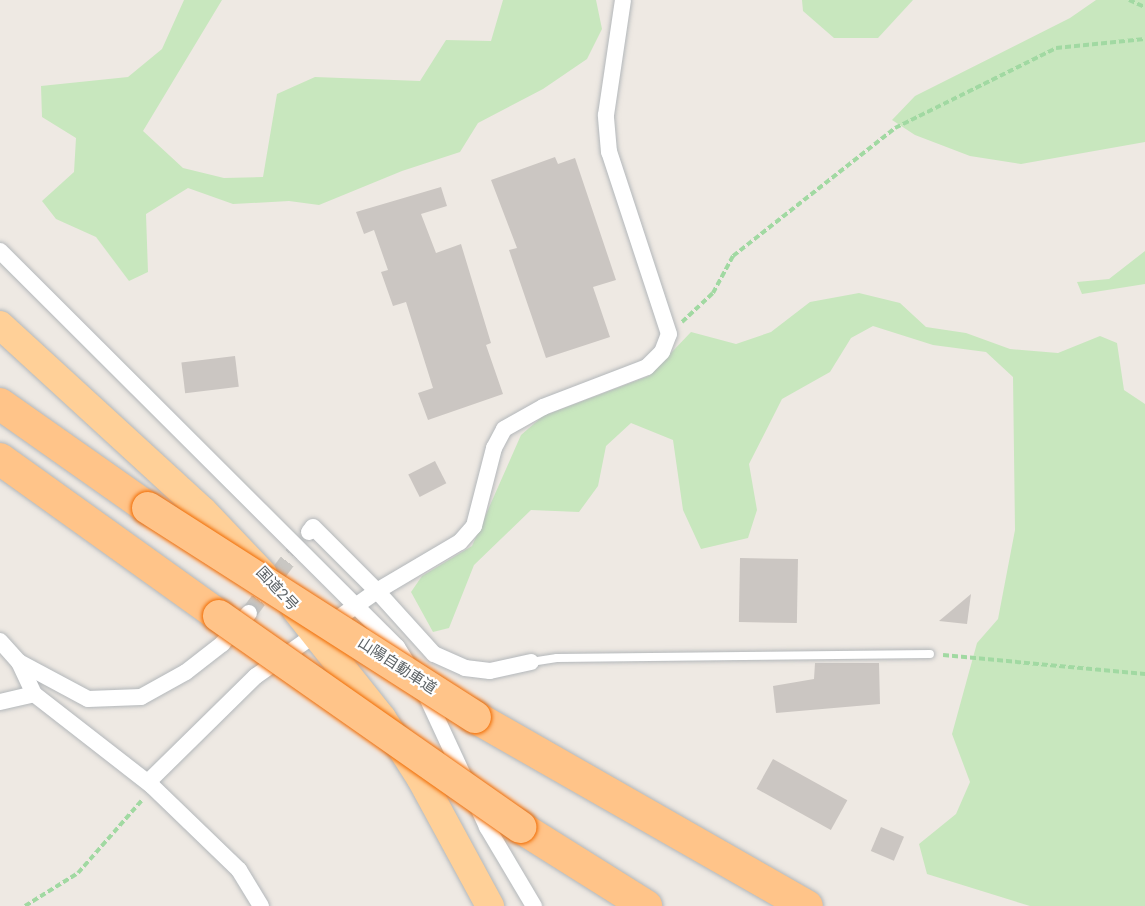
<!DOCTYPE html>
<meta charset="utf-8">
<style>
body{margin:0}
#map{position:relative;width:1145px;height:906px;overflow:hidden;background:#eee9e3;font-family:Roboto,"Noto Sans JP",sans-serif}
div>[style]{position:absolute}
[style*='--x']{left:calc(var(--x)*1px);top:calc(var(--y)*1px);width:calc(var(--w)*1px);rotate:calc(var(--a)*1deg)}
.green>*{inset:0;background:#c8e7be}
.building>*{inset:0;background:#cbc6c2;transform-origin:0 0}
.minor-tunnel>*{height:16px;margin-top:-8px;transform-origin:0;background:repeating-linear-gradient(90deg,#c9c7c3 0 16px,transparent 0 24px)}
.path>*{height:4px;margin-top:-2px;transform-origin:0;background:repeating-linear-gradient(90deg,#a1d9a2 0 6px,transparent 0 9px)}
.roads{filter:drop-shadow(0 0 2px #b3b7ba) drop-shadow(0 0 2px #b3b7ba)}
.service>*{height:8px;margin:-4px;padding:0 4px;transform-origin:4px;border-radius:4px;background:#fff}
.minor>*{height:16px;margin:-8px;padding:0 8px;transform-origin:8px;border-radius:8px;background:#fff}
.trunk>*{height:28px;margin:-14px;padding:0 14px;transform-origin:14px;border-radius:14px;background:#ffd098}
.motorway>*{height:32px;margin:-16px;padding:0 16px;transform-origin:16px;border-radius:16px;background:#ffc489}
.bridges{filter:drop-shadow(0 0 2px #f16b00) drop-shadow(0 0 2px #f16b00)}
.motorway-bridge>*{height:32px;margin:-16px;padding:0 16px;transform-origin:16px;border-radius:16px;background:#ffc489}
span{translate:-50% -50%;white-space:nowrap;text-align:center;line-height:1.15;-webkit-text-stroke:4.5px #fff;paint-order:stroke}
.street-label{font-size:15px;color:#5b6164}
</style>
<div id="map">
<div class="green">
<i style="clip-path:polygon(184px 0,222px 0,143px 131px,183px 168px,224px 178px,263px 177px,277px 94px,315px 77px,420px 81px,446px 40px,491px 41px,503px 0,596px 0,602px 29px,587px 59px,543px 89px,478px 123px,460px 152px,402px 171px,319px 205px,289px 201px,233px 204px,188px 188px,146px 214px,148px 272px,129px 281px,96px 237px,56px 219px,42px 201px,74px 172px,76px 138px,42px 117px,41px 86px,128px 77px,162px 49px)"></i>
<i style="clip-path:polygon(802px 0,913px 0,878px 38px,834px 38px,803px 11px)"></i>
<i style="clip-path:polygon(1096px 0,1145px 0,1145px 142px,1021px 164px,970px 156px,915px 135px,892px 120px,915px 96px,1070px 18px)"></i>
<i style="clip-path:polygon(1145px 251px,1145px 284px,1082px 294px,1077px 282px,1109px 279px)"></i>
<i style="clip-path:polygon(859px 293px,900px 303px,926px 327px,966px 333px,1010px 349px,1058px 353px,1100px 336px,1117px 343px,1124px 390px,1145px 404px,1145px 906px,1030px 906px,927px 874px,919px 844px,956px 814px,970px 782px,952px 734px,977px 643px,998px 619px,1015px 530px,1013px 377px,986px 352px,933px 345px,873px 326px,851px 338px,830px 372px,782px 399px,749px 464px,757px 510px,748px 538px,701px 549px,683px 510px,673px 440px,631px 423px,606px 446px,598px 486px,579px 512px,531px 510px,474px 565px,449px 628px,433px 632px,411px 592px,422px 576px,472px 546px,521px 435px,543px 416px,649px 376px,691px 332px,736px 344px,771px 332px,810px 302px)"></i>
</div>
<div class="building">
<i style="clip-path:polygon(555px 157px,558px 164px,575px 158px,616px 280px,593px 287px,610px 337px,546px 358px,509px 250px,517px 248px,491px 180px)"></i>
<i style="clip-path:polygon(441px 187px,447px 206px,421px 214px,436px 253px,461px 244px,491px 343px,486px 345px,503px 394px,428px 420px,418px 393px,433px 388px,406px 302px,393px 306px,381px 272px,388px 270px,374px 230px,364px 234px,356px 212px)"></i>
<i style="left:235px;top:356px;width:31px;height:54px;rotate:83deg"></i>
<i style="left:435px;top:461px;width:25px;height:30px;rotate:63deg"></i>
<i style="left:740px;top:558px;width:58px;height:64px;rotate:1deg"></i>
<i style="clip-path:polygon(971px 594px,967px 624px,939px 621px)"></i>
<i style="clip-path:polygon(815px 663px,879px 663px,880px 704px,776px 713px,773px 686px,814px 679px)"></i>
<i style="left:773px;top:759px;width:85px;height:34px;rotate:29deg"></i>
<i style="left:881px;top:827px;width:25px;height:26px;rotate:23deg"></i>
</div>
<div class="minor-tunnel">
<i style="--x:249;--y:613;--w:101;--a:-53.5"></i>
</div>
<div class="path">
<i style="--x:1129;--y:0;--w:17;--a:24"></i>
<i style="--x:682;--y:322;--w:42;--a:-43.1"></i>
<i style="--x:713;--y:293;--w:42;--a:-61.6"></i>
<i style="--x:733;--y:256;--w:206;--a:-38.3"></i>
<i style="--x:895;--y:128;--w:180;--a:-26.4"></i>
<i style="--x:1056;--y:48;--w:89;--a:-5.8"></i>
<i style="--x:943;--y:655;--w:203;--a:5.4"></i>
<i style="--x:25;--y:906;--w:62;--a:-31.9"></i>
<i style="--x:78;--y:873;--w:98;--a:-48.7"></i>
</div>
<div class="roads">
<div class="service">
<i style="--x:531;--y:662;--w:26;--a:-9"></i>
<i style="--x:557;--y:658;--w:373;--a:-0.6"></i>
</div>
<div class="minor">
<i style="--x:0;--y:251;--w:561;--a:44.93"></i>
<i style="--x:397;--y:647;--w:26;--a:58"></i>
<i style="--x:309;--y:532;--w:6;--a:-51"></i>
<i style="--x:313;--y:527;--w:91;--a:45"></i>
<i style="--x:377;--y:591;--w:96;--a:-30.6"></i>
<i style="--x:460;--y:542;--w:21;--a:-49"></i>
<i style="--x:474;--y:526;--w:81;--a:-75.6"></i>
<i style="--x:494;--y:448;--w:21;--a:-62"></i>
<i style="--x:504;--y:429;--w:45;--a:-29.4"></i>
<i style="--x:543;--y:407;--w:111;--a:-21"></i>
<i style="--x:647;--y:367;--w:21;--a:-45"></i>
<i style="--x:662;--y:352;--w:19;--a:-69"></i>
<i style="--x:669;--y:334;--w:192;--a:-108.2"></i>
<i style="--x:609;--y:152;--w:37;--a:-95"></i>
<i style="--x:606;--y:115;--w:116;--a:-81.6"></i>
<i style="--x:0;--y:641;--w:28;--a:48"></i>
<i style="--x:19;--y:662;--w:35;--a:65"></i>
<i style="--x:34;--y:694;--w:150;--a:37.9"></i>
<i style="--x:152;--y:786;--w:121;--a:44"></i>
<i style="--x:239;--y:870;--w:42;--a:58.6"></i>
<i style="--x:19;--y:662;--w:78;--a:28.2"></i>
<i style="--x:88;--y:699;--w:53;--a:-2.2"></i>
<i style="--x:141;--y:697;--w:51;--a:-29.1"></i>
<i style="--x:186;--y:672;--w:46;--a:-37.9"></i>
<i style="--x:222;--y:644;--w:41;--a:-48.9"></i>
<i style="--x:424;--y:691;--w:150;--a:65.1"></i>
<i style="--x:487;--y:827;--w:92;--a:59.3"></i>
<i style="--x:0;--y:702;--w:35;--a:-13"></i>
<i style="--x:148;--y:782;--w:151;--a:-44.5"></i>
<i style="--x:256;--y:676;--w:148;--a:-35.1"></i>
<i style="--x:377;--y:591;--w:85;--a:47.9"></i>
<i style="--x:434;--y:654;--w:34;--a:24"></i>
<i style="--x:465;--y:668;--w:25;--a:7"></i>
<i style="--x:490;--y:671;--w:42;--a:-12.4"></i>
</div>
<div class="trunk">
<i style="--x:0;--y:325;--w:275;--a:42.5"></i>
<i style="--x:203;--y:511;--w:87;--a:46.4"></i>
<i style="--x:296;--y:610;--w:138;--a:51.5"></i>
<i style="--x:382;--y:718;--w:72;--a:57.4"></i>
<i style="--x:421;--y:779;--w:145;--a:61.5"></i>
</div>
<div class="motorway">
<i style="--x:0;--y:404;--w:181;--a:35.1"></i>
<i style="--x:0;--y:459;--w:269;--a:35.6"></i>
<i style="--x:475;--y:717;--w:382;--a:29.7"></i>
<i style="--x:520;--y:827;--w:149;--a:32.1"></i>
</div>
</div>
<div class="bridges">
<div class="motorway-bridge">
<i style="--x:148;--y:508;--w:388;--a:32.6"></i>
<i style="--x:219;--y:616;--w:368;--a:35"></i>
</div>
</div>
<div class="street-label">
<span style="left:277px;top:589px;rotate:47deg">国道2号</span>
<span style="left:397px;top:666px;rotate:33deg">山陽自動車道</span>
</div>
</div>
